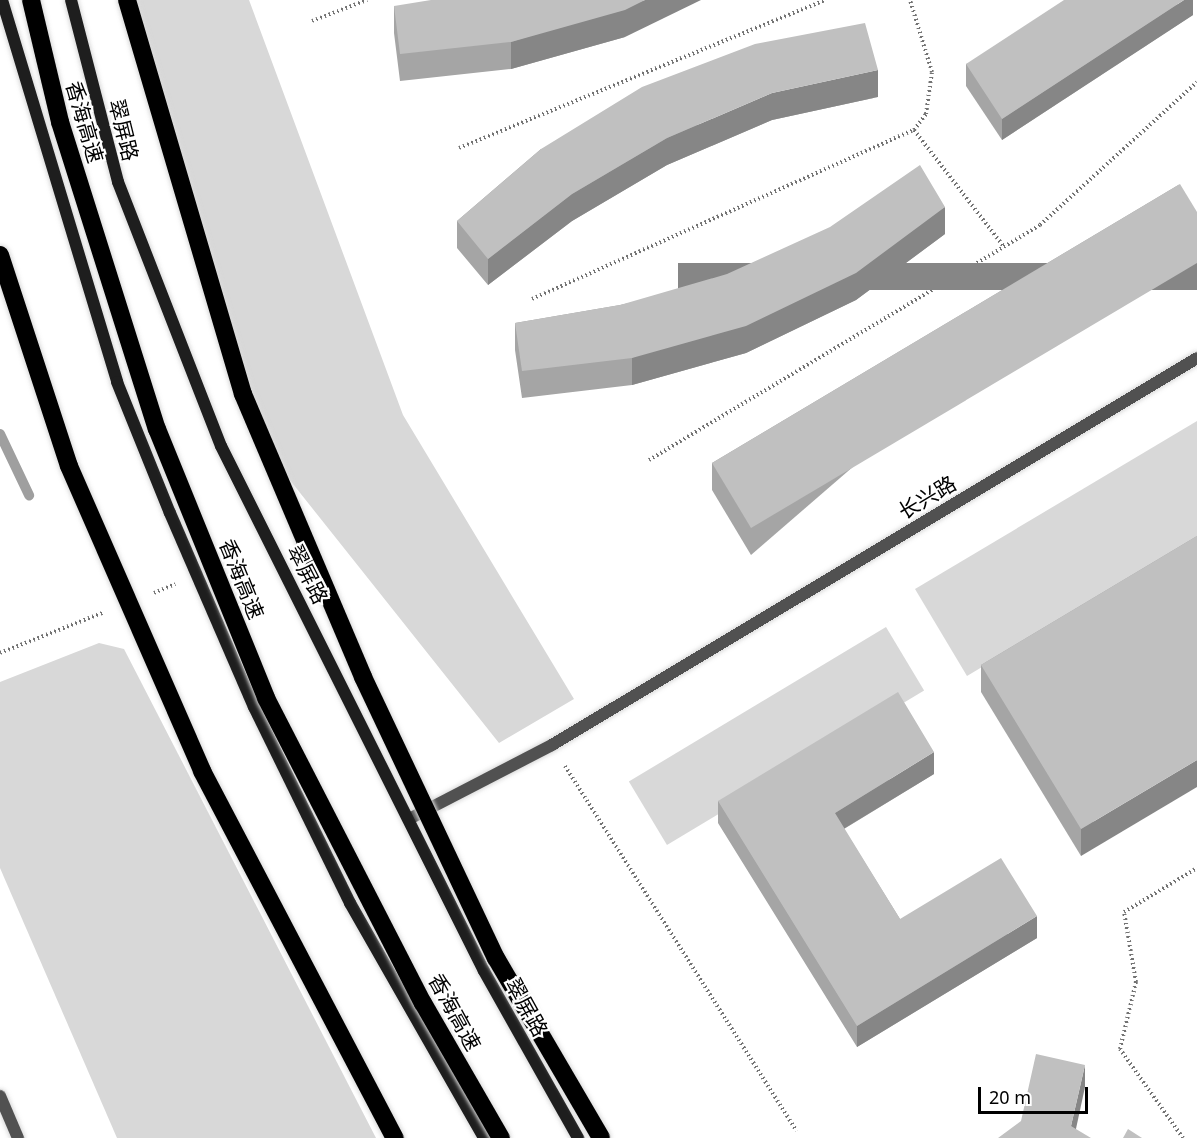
<!DOCTYPE html>
<meta charset="utf-8">
<style>
body{margin:0}
#map{position:relative;width:1197px;height:1138px;overflow:hidden;background:#fff;font-family:"Noto Sans","Noto Sans SC",sans-serif}
div>[style]{position:absolute}
[style*='--x']{left:calc(var(--x)*1px);top:calc(var(--y)*1px);width:calc(var(--w)*1px);rotate:calc(var(--a)*1deg)}
.green>*{inset:0;background:#d8d8d8;transform-origin:0 0}
.stream>*{height:10px;margin:-5px;padding:0 5px;transform-origin:5px;border-radius:5px;background:#9f9f9f}
.path>*{height:4px;margin-top:-2px;transform-origin:0;background:repeating-linear-gradient(90deg,#737373 0 1.5px,transparent 0 4.5px)}
.roads{filter:drop-shadow(0 0 2px #dbdbdb) drop-shadow(0 0 2px #dbdbdb)}
.minor>*{height:12px;margin:-6px;padding:0 6px;transform-origin:6px;border-radius:6px;background:#515151}
.secondary>*{height:12px;margin:-6px;padding:0 6px;transform-origin:6px;border-radius:6px;background:#1e1e1e}
.motorway>*{height:18px;margin:-9px;padding:0 9px;transform-origin:9px;border-radius:9px;background:#000}
.bridges{filter:drop-shadow(0 0 2px #dbdbdb) drop-shadow(0 0 2px #dbdbdb)}
.motorway-bridge>*{height:18px;margin:-9px;padding:0 9px;transform-origin:9px;border-radius:9px;background:#000}
.wall>*{inset:0;background:#a5a5a5}
.shaded-wall>*{inset:0;background:#868686;transform-origin:0 0}
.building>*{inset:0;background:#c0c0c0}
span{translate:-50% -50%;white-space:nowrap;text-align:center;line-height:1.15;-webkit-text-stroke:4.5px #fff;paint-order:stroke}
.street-label{font-size:21px;color:#000}
.scale{position:absolute;left:978px;top:1087px;width:110px;height:27px;box-sizing:border-box;border:3px solid #000;border-top:0;padding-left:8px;font-size:18px;line-height:21px;white-space:nowrap;color:#000;-webkit-text-stroke:4px #fff;paint-order:stroke}
</style>
<div id="map">
<div class="green">
<i style="clip-path:polygon(123px 0,249px 0,403px 415px,574px 699px,499px 743px,254px 435px)"></i>
<i style="clip-path:polygon(1197px 421px,1197px 539px,967px 676px,915px 589px)"></i>
<i style="left:886px;top:627px;width:74px;height:300px;rotate:59deg"></i>
<i style="clip-path:polygon(99px 643px,124px 649px,376px 1138px,117px 1138px,0 868px,0 682px)"></i>
</div>
<div class="stream">
<i style="--x:0;--y:434;--w:68;--a:64.6"></i>
</div>
<div class="path">
<i style="--x:312;--y:21;--w:59;--a:-20.9"></i>
<i style="--x:914;--y:130;--w:148;--a:52.4"></i>
<i style="--x:459;--y:148;--w:396;--a:-22"></i>
<i style="--x:532;--y:299;--w:418;--a:-23.9"></i>
<i style="--x:914;--y:130;--w:20;--a:-53"></i>
<i style="--x:926;--y:114;--w:42;--a:-81.9"></i>
<i style="--x:932;--y:72;--w:75;--a:-107"></i>
<i style="--x:649;--y:460;--w:456;--a:-31"></i>
<i style="--x:1040;--y:225;--w:212;--a:-42.3"></i>
<i style="--x:154;--y:593;--w:23;--a:-23"></i>
<i style="--x:0;--y:653;--w:110;--a:-21.4"></i>
<i style="--x:565;--y:766;--w:432;--a:57.6"></i>
<i style="--x:1183;--y:1138;--w:109;--a:-125.3"></i>
<i style="--x:1120;--y:1049;--w:69;--a:-76.6"></i>
<i style="--x:1136;--y:982;--w:71;--a:-99.7"></i>
<i style="--x:1124;--y:912;--w:85;--a:-31.1"></i>
</div>
<div class="roads">
<div class="minor">
<i style="--x:411;--y:818;--w:159;--a:-27.4"></i>
<i style="--x:552;--y:745;--w:752;--a:-30.96"></i>
<i style="--x:0;--y:1096;--w:46;--a:66.8"></i>
</div>
<div class="secondary">
<i style="--x:2;--y:0;--w:399;--a:73.2"></i>
<i style="--x:117;--y:382;--w:141;--a:68"></i>
<i style="--x:170;--y:513;--w:211;--a:66.6"></i>
<i style="--x:254;--y:707;--w:218;--a:63.9"></i>
<i style="--x:350;--y:903;--w:271;--a:60.3"></i>
<i style="--x:71;--y:0;--w:188;--a:75.5"></i>
<i style="--x:118;--y:182;--w:283;--a:68.7"></i>
<i style="--x:221;--y:446;--w:587;--a:63.39"></i>
<i style="--x:484;--y:971;--w:192;--a:60.6"></i>
</div>
<div class="motorway">
<i style="--x:0;--y:255;--w:222;--a:71.9"></i>
<i style="--x:69;--y:466;--w:333;--a:66.4"></i>
<i style="--x:202;--y:771;--w:415;--a:62.3"></i>
</div>
</div>
<div class="bridges">
<div class="motorway-bridge">
<i style="--x:31;--y:0;--w:125;--a:76.6"></i>
<i style="--x:60;--y:122;--w:322;--a:72.5"></i>
<i style="--x:157;--y:429;--w:290;--a:67.9"></i>
<i style="--x:266;--y:698;--w:343;--a:62.8"></i>
<i style="--x:423;--y:1003;--w:156;--a:60"></i>
<i style="--x:127;--y:0;--w:411;--a:73.6"></i>
<i style="--x:243;--y:394;--w:307;--a:67"></i>
<i style="--x:363;--y:677;--w:311;--a:64.7"></i>
<i style="--x:496;--y:958;--w:208;--a:59.7"></i>
</div>
</div>
<div class="wall">
<i style="clip-path:polygon(1193px 0,1193px 15px,1002px 140px,966px 86px,966px 64px)"></i>
<i style="clip-path:polygon(394px 6px,625px 37px,511px 69px,400px 81px,394px 33px)"></i>
<i style="clip-path:polygon(878px 97px,772px 120px,667px 165px,572px 221px,488px 285px,457px 248px,457px 221px,541px 149px)"></i>
<i style="clip-path:polygon(1180px 184px,751px 555px,712px 490px,712px 463px)"></i>
<i style="clip-path:polygon(945px 234px,856px 300px,746px 353px,632px 385px,522px 398px,515px 350px,515px 323px,620px 305px)"></i>
<i style="clip-path:polygon(1197px 536px,1081px 856px,981px 692px,981px 665px)"></i>
<i style="clip-path:polygon(934px 774px,844px 829px,900px 919px,1037px 938px,857px 1047px,718px 823px,718px 801px)"></i>
</div>
<div class="shaded-wall">
<i style="clip-path:polygon(645px 0,701px 0,625px 37px,511px 69px,511px 42px)"></i>
<i style="clip-path:polygon(1184px 0,1193px 0,1193px 15px,1002px 140px,1002px 119px)"></i>
<i style="clip-path:polygon(878px 70px,878px 97px,772px 120px,667px 165px,572px 221px,488px 285px,488px 259px,572px 194px,667px 138px,772px 93px)"></i>
<i style="clip-path:polygon(945px 207px,945px 234px,856px 300px,746px 353px,632px 385px,632px 358px)"></i>
<i style="left:1197px;top:263px;width:27px;height:519px;rotate:90deg"></i>
<i style="clip-path:polygon(934px 752px,934px 774px,835px 834px,835px 813px)"></i>
<i style="clip-path:polygon(1197px 760px,1197px 787px,1081px 856px,1081px 829px)"></i>
<i style="clip-path:polygon(1037px 916px,1037px 938px,857px 1047px,857px 1026px)"></i>
<i style="clip-path:polygon(1085px 1065px,1085px 1087px,1074px 1138px,1071px 1126px)"></i>
</div>
<div class="building">
<i style="clip-path:polygon(431px 0,645px 0,625px 10px,511px 42px,400px 54px,394px 6px)"></i>
<i style="clip-path:polygon(1064px 0,1184px 0,1002px 119px,966px 64px)"></i>
<i style="clip-path:polygon(865px 23px,878px 70px,772px 93px,667px 138px,572px 194px,488px 259px,457px 221px,541px 149px,642px 87px,755px 44px)"></i>
<i style="clip-path:polygon(920px 165px,945px 207px,856px 273px,746px 326px,632px 358px,522px 371px,515px 323px,620px 305px,727px 274px,830px 227px)"></i>
<i style="clip-path:polygon(1180px 184px,1197px 212px,1197px 263px,751px 528px,712px 463px)"></i>
<i style="clip-path:polygon(1197px 536px,1197px 760px,1081px 829px,981px 665px)"></i>
<i style="clip-path:polygon(898px 692px,934px 752px,835px 813px,900px 919px,1001px 858px,1037px 916px,857px 1026px,718px 801px)"></i>
<i style="clip-path:polygon(1036px 1054px,1085px 1065px,1071px 1126px,1091px 1138px,998px 1138px,1021px 1121px)"></i>
<i style="clip-path:polygon(1128px 1129px,1142px 1138px,1123px 1138px)"></i>
</div>
<div class="street-label">
<span style="left:85px;top:122px;rotate:74deg">香海高速</span>
<span style="left:124px;top:130px;rotate:76deg">翠屏路</span>
<span style="left:927px;top:497px;rotate:-31deg">长兴路</span>
<span style="left:308px;top:574px;rotate:63deg">翠屏路</span>
<span style="left:242px;top:579px;rotate:68deg">香海高速</span>
<span style="left:527px;top:1007px;rotate:61deg">翠屏路</span>
<span style="left:455px;top:1012px;rotate:61deg">香海高速</span>
</div>
<div class="scale">20 m</div>
</div>
